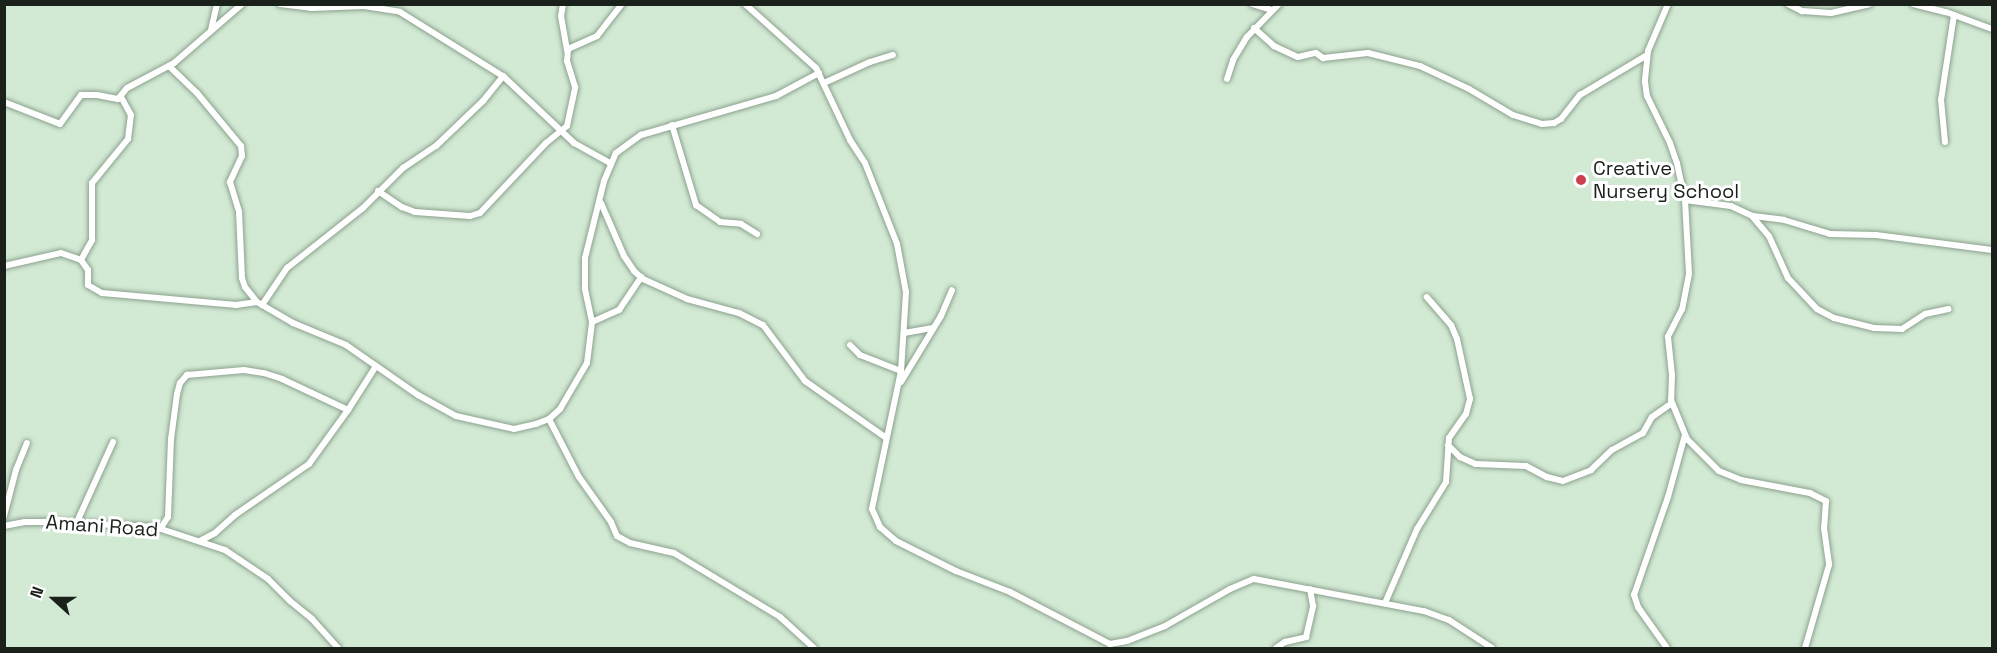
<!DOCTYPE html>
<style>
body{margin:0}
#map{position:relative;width:1997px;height:653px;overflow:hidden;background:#d2e9d4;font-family:"Space Grotesk",sans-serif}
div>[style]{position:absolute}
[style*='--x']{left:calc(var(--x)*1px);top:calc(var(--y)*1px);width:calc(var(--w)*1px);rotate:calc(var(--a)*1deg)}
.roads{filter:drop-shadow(0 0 2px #8ca28e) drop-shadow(0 0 2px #8ca28e)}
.street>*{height:6px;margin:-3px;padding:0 3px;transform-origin:3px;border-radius:3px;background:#fff}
.dots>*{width:16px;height:16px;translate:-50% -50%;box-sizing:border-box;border:3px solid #fff;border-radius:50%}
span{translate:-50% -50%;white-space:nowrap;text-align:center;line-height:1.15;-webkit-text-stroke:6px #fff;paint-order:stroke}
.poi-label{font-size:20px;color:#19211a}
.left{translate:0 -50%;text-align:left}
.street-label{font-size:20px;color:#19211a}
.frame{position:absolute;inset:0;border:6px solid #19211a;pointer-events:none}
.north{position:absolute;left:24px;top:569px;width:60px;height:60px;-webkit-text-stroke:4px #fff;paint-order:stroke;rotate:291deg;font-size:16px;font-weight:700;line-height:24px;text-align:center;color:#19211a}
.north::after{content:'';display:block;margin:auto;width:21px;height:27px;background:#19211a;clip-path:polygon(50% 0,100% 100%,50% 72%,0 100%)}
</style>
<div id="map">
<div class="roads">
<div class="street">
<i style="--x:280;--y:4;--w:31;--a:7"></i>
<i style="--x:311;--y:8;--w:53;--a:-2.2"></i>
<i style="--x:364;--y:6;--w:36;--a:9"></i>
<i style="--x:400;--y:12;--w:121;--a:31.9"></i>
<i style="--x:503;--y:76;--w:98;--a:43.3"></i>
<i style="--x:574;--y:143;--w:41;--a:29.1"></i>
<i style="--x:563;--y:4;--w:12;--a:99"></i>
<i style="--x:561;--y:16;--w:35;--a:80"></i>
<i style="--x:745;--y:4;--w:96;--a:42"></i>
<i style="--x:816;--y:68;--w:80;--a:64.7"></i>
<i style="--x:850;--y:140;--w:27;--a:57"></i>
<i style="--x:865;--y:163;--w:87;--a:68.4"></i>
<i style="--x:897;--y:244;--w:49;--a:79.4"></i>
<i style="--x:906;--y:292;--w:79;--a:93.6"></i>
<i style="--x:901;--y:371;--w:141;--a:101.9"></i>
<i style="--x:872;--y:509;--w:20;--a:66"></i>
<i style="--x:880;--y:527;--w:21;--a:41"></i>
<i style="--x:896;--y:541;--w:67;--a:26.6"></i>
<i style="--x:956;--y:571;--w:58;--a:21.3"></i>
<i style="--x:1010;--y:592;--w:113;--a:27.5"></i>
<i style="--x:1110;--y:644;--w:17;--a:-10"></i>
<i style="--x:1127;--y:641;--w:41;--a:-21.5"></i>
<i style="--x:1165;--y:626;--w:75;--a:-29.6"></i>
<i style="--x:1230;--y:589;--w:26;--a:-23"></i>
<i style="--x:1254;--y:579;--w:173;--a:10.7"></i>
<i style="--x:1424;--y:611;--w:27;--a:20"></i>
<i style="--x:1449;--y:620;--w:51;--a:33.1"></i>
<i style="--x:1252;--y:4;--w:21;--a:17"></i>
<i style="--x:1668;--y:4;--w:51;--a:113.1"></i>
<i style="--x:1648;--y:51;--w:31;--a:96"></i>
<i style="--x:1645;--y:82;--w:14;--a:82"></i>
<i style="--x:1647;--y:96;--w:52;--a:63.9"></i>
<i style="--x:1670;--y:143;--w:21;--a:71"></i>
<i style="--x:1677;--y:163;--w:38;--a:78"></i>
<i style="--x:1685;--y:200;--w:74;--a:86.9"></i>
<i style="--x:1689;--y:274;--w:36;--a:101"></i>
<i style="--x:1682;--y:309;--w:31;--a:117"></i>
<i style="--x:1668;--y:337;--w:38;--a:84"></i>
<i style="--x:1672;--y:375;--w:25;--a:92"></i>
<i style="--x:1671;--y:400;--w:42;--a:67.7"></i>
<i style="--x:1687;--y:439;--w:45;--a:45"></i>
<i style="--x:1719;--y:471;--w:24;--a:22"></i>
<i style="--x:1741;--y:480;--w:70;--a:10.7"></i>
<i style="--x:1810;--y:493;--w:18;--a:27"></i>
<i style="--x:1826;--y:501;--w:27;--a:94"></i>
<i style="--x:1824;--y:528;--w:37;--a:82"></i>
<i style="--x:1829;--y:565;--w:86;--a:106.1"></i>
<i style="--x:1788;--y:4;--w:16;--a:27"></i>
<i style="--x:1802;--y:11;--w:29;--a:4"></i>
<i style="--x:1831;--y:13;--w:39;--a:-13"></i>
<i style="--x:1913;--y:4;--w:34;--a:14"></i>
<i style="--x:1946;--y:12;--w:49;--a:20.3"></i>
<i style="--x:1254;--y:28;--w:27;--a:42"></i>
<i style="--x:1274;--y:46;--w:26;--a:25"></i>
<i style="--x:1298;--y:57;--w:18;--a:-13"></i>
<i style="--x:1316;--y:53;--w:9;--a:36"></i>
<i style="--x:1323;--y:58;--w:45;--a:-6.3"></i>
<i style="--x:1368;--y:53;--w:54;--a:14"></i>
<i style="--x:1420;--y:66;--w:54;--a:25.1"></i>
<i style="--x:1469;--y:89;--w:51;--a:30.6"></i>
<i style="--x:1513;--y:115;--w:30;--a:17"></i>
<i style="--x:1542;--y:124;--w:12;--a:-5"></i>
<i style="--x:1554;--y:123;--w:8;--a:-30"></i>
<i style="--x:1561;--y:119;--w:31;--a:-52"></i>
<i style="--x:1580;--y:95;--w:78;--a:-30.8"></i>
<i style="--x:211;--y:30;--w:27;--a:-77"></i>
<i style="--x:169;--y:66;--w:39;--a:44"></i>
<i style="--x:197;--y:93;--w:69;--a:50.3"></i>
<i style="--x:241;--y:146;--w:10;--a:84"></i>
<i style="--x:242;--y:156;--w:29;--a:115"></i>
<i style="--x:230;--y:182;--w:31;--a:73"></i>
<i style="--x:239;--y:212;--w:66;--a:87.4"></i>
<i style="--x:242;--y:278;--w:9;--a:72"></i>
<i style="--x:245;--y:287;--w:19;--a:51"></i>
<i style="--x:257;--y:302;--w:42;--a:30.3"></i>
<i style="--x:293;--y:323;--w:57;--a:22.5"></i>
<i style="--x:346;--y:345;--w:88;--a:34.8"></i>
<i style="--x:418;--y:395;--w:43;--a:28.9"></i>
<i style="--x:456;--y:416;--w:59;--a:12.6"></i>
<i style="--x:514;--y:429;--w:23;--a:-13"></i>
<i style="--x:536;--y:424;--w:14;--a:-21"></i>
<i style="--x:549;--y:419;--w:15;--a:-42"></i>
<i style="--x:560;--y:409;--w:53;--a:-59.6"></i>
<i style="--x:587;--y:363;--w:41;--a:-83"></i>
<i style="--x:592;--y:322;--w:35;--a:-102"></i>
<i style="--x:585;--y:288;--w:30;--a:-90"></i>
<i style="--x:585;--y:258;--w:79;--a:-76.1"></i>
<i style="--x:604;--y:181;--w:30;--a:-67"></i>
<i style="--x:616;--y:153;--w:31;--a:-36"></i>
<i style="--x:641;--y:135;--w:141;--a:-16.1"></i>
<i style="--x:776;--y:96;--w:49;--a:-28.1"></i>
<i style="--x:1227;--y:79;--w:20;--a:-72"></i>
<i style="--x:1233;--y:60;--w:27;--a:-59"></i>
<i style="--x:1247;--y:37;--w:46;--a:-45.9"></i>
<i style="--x:824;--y:83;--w:51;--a:-24.5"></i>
<i style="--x:870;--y:62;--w:24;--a:-17"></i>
<i style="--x:4;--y:102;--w:60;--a:21.4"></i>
<i style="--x:60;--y:124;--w:36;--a:-54"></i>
<i style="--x:81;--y:95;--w:16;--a:0"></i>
<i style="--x:97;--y:95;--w:21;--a:11"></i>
<i style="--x:118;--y:99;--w:14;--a:-51"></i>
<i style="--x:127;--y:88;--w:53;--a:-28"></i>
<i style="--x:174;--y:63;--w:90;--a:-40.9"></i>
<i style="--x:672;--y:125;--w:84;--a:73.3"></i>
<i style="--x:696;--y:205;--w:29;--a:35"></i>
<i style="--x:720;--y:222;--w:21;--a:5"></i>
<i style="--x:741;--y:224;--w:19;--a:32"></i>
<i style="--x:1945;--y:142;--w:42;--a:-95.4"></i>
<i style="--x:1941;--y:100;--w:86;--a:-81.3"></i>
<i style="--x:378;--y:191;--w:29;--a:34"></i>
<i style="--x:402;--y:207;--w:14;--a:21"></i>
<i style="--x:415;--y:212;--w:55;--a:4.2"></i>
<i style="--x:470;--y:216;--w:10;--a:-17"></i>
<i style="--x:480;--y:213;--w:96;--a:-46.7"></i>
<i style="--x:546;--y:143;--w:27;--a:-39"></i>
<i style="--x:567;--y:126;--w:40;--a:-78"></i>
<i style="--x:575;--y:87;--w:27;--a:-107"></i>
<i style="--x:567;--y:61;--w:12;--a:-85"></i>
<i style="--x:568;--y:49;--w:32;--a:-24"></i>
<i style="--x:597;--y:36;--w:41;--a:-52"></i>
<i style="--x:1685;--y:200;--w:46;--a:7.4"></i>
<i style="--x:1731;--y:206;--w:23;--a:25"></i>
<i style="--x:1752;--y:216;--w:26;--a:50"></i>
<i style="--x:1769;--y:236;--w:46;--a:65.7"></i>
<i style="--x:1788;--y:278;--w:42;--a:46.9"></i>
<i style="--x:1817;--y:309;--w:19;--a:28"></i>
<i style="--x:1834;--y:318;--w:41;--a:14"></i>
<i style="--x:1874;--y:328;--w:28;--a:2"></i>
<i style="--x:1902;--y:329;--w:27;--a:-33"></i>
<i style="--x:1925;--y:314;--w:24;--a:-12"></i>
<i style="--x:601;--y:203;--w:58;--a:66.5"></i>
<i style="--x:624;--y:256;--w:18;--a:56"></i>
<i style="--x:634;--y:271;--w:12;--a:42"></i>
<i style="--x:643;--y:279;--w:48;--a:24.4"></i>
<i style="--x:687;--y:299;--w:54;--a:15.1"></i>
<i style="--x:739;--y:313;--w:27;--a:27"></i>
<i style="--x:763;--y:325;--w:70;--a:53.1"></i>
<i style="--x:805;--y:381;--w:98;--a:35"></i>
<i style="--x:1753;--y:216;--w:31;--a:7"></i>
<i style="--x:1784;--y:220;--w:48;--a:16.9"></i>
<i style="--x:1830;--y:234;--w:46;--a:1.2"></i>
<i style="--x:1876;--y:235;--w:117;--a:7.4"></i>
<i style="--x:81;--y:260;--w:23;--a:-61"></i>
<i style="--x:92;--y:240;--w:57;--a:-90"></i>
<i style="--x:92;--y:183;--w:57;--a:-50.7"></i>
<i style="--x:128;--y:139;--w:24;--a:-83"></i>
<i style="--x:131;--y:115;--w:21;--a:-119"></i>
<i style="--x:4;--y:266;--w:58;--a:-12.8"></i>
<i style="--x:61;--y:253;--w:21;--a:19"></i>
<i style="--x:81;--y:260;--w:12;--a:55"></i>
<i style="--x:88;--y:270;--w:15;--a:90"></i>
<i style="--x:88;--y:285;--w:16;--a:30"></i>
<i style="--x:102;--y:293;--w:135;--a:5.1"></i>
<i style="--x:236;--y:305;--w:21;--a:-8"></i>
<i style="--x:262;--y:305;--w:45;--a:-56"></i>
<i style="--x:287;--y:268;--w:97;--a:-38.3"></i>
<i style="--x:363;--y:208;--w:57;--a:-45"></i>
<i style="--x:403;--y:168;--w:40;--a:-34"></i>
<i style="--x:436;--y:146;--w:65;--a:-43.8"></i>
<i style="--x:483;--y:101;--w:32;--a:-51"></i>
<i style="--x:592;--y:322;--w:30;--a:-24"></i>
<i style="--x:619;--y:310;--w:40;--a:-56"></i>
<i style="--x:904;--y:333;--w:28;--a:-10"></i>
<i style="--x:850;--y:345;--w:14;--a:45"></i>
<i style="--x:860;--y:355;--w:44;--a:21.3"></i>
<i style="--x:901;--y:382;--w:77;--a:-58.8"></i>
<i style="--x:941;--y:316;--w:28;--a:-67"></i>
<i style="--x:549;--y:419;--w:65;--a:62.7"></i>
<i style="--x:579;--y:477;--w:55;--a:54.6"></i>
<i style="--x:611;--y:522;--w:15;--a:67"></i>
<i style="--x:617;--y:536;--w:15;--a:28"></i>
<i style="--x:630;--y:543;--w:45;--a:12.8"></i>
<i style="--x:674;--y:553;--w:124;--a:31.1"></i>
<i style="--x:780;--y:617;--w:46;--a:42.4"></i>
<i style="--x:1448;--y:445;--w:17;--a:45"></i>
<i style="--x:1460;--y:457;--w:17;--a:24"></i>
<i style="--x:1476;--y:464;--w:50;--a:2.3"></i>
<i style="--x:1526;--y:466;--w:24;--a:28"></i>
<i style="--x:1547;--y:477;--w:16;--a:14"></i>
<i style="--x:1563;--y:481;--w:30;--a:-21"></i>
<i style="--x:1591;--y:470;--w:29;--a:-44"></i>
<i style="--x:1612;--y:450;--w:35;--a:-29"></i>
<i style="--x:1643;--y:433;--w:18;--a:-61"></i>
<i style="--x:1652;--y:417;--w:24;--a:-35"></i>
<i style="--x:4;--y:516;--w:48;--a:-75.4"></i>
<i style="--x:16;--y:470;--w:29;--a:-68"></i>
<i style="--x:76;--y:524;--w:90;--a:-65.7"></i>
<i style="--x:4;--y:526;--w:21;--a:-11"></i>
<i style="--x:25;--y:522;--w:31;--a:0"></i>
<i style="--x:56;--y:522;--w:99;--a:2.9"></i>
<i style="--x:155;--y:527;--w:74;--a:18.2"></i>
<i style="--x:225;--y:550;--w:52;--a:34"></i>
<i style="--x:268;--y:579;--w:31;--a:45"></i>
<i style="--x:290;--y:601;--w:28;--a:39"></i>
<i style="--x:312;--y:619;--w:39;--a:48"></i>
<i style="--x:161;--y:528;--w:13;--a:-58"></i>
<i style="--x:168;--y:517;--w:78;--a:-87.8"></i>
<i style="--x:171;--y:439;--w:45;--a:-82.4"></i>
<i style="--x:177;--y:394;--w:11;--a:-75"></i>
<i style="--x:180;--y:383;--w:11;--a:-49"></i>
<i style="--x:187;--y:375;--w:57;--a:-5"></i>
<i style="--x:244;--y:370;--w:20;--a:9"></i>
<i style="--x:264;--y:373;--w:19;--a:18"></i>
<i style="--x:282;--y:379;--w:73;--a:25.2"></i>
<i style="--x:200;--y:541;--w:17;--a:-28"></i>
<i style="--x:215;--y:533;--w:27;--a:-42"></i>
<i style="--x:235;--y:515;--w:90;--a:-34.6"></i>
<i style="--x:309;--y:464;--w:67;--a:-54.2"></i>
<i style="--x:348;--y:410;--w:52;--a:-57.5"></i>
<i style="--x:1385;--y:603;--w:81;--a:-66.6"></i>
<i style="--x:1417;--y:529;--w:55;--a:-58.3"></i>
<i style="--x:1446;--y:482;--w:44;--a:-86.1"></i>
<i style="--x:1449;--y:438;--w:29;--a:-55"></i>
<i style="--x:1466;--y:414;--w:16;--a:-75"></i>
<i style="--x:1470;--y:399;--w:61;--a:-102.2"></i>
<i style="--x:1457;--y:339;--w:15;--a:-113"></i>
<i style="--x:1451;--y:325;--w:37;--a:-131"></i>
<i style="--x:1276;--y:648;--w:11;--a:-34"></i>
<i style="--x:1285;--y:642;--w:22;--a:-13"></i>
<i style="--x:1306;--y:637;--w:32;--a:-77"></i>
<i style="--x:1313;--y:606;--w:17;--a:-100"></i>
<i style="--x:1667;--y:648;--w:50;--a:-125.3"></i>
<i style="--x:1638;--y:607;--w:13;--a:-108"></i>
<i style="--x:1634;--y:595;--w:104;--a:-70.9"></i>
<i style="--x:1668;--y:497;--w:64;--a:-74.7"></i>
</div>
</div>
<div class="dots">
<i style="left:1581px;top:180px;background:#ce3e4c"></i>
</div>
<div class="poi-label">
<span class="left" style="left:1593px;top:180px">Creative<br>Nursery School</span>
</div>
<div class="street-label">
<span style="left:102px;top:526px;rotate:4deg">Amani Road</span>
</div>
<div class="frame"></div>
<div class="north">N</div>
</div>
